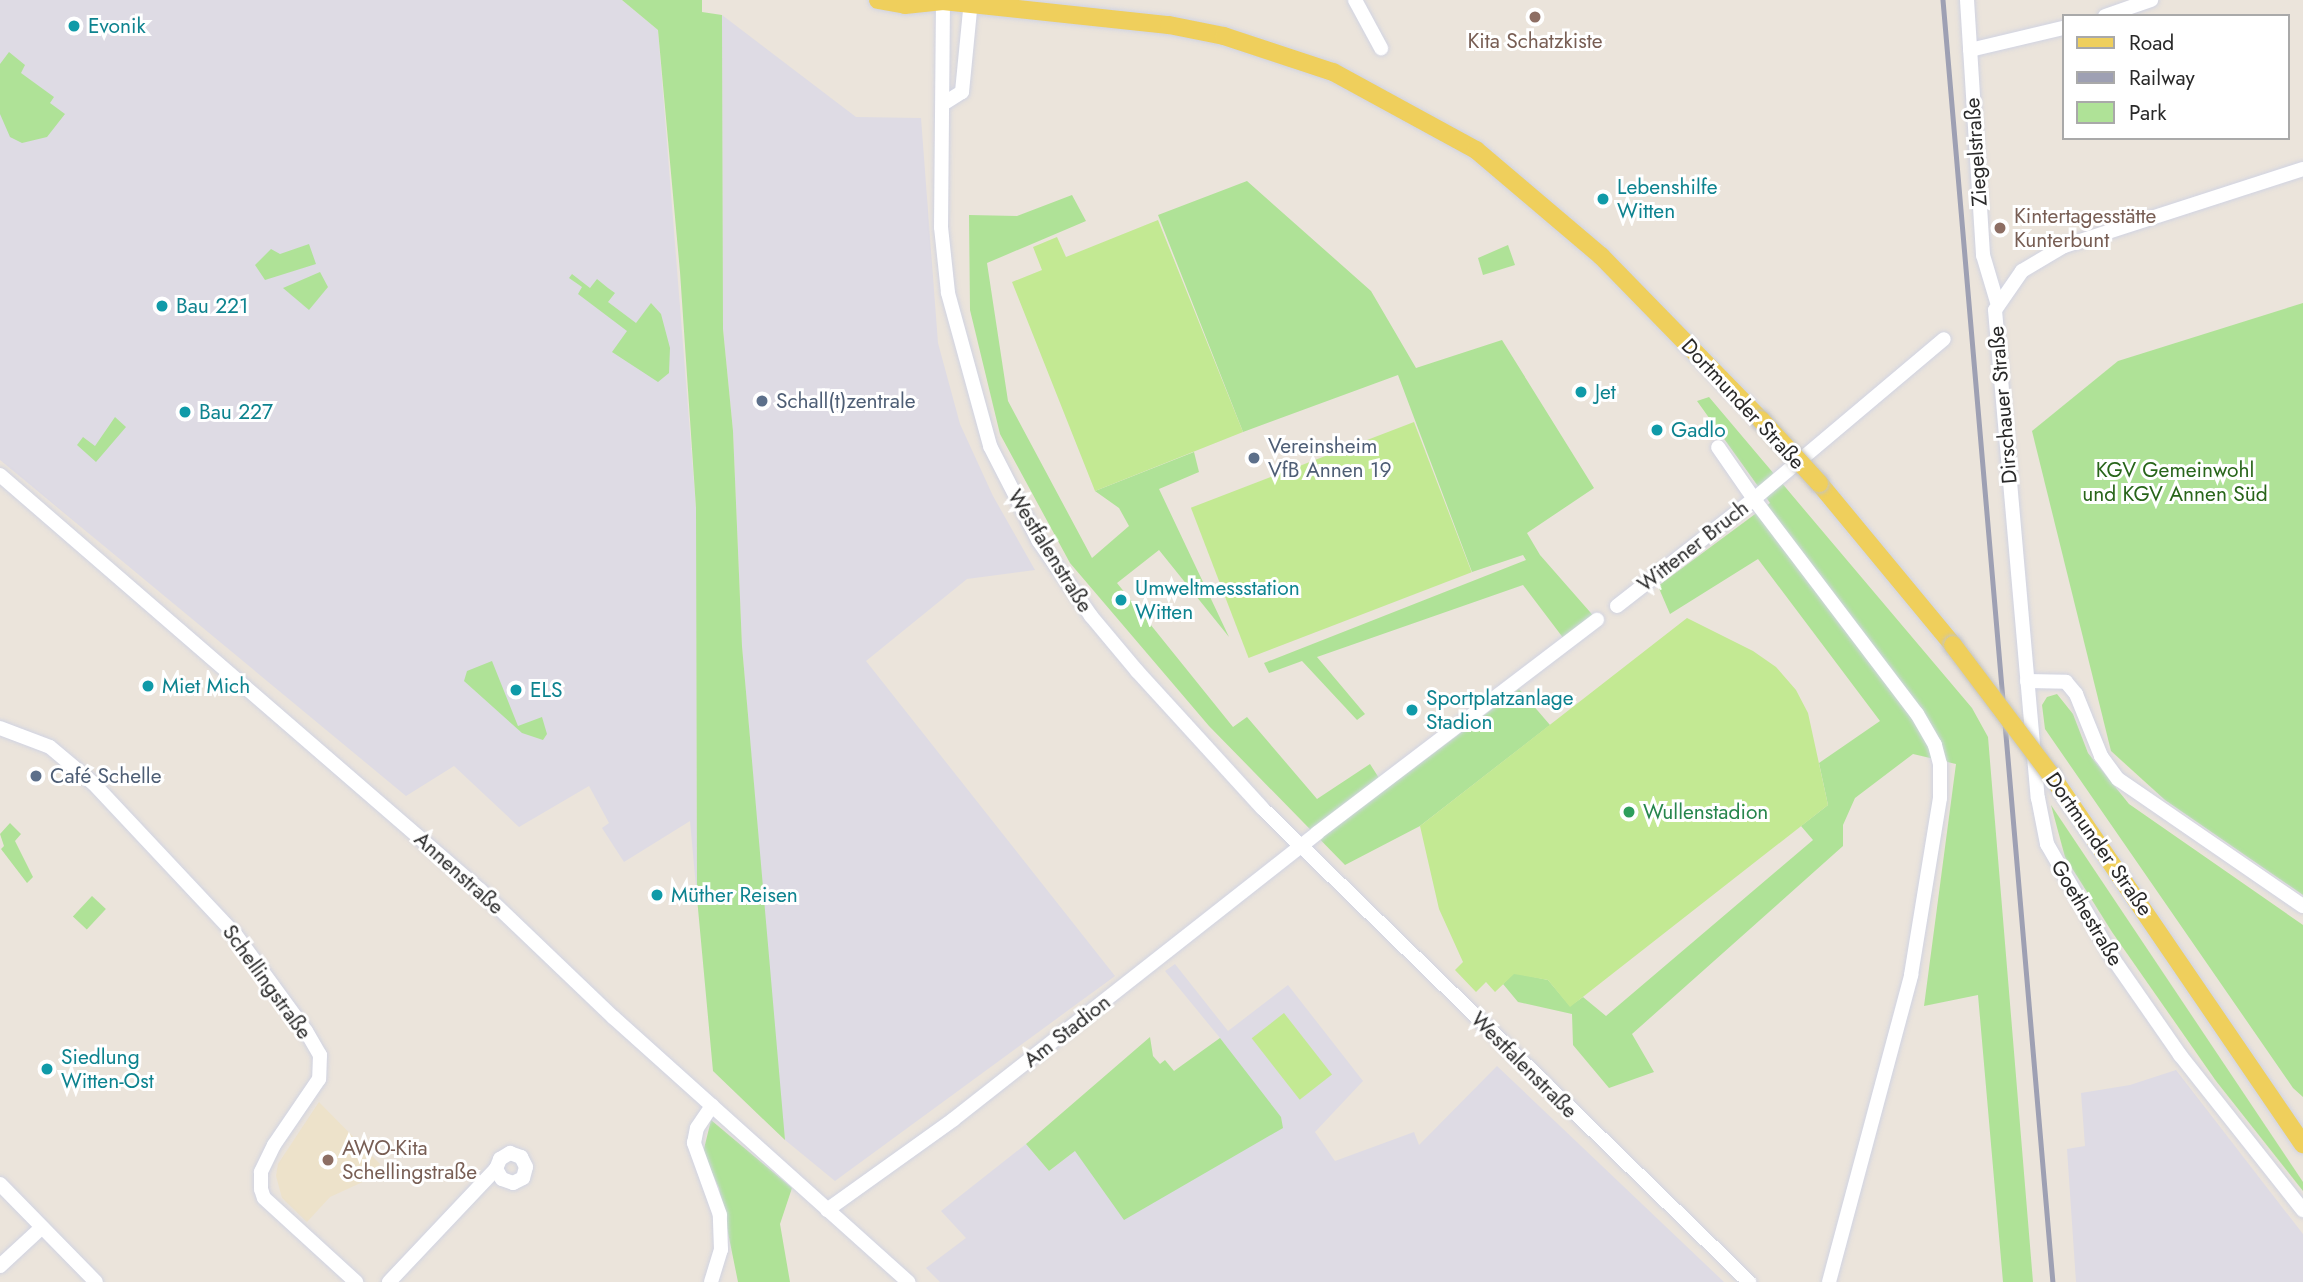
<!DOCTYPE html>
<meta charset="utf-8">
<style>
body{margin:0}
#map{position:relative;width:2303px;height:1282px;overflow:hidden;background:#ebe4db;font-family:Jost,sans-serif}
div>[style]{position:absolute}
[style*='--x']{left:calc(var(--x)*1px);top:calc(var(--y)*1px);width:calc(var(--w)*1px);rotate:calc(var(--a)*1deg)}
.industrial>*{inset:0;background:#dedbe4}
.education>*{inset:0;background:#ede2ca}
.green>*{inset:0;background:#afe297;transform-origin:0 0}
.pitch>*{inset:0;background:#c3e993;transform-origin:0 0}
.roads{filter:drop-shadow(0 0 2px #d0d3e2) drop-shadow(0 0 2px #d0d3e2)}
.minor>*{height:14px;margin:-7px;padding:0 7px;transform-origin:7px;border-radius:7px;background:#fff}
.major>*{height:18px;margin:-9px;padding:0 9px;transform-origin:9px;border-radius:9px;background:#efcf5c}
.rail>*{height:4.5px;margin:-2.25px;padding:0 2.25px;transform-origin:2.25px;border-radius:2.25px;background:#9ea0b3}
.bridges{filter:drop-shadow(0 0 2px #c3c3c3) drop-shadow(0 0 2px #c3c3c3)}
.major-bridge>*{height:18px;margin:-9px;padding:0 9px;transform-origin:9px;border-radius:9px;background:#efcf5c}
.dots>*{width:19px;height:19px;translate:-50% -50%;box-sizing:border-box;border:4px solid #fff;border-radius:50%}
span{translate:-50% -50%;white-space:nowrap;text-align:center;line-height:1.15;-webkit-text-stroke:6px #fff;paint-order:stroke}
.culture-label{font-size:21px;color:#0d838f}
.left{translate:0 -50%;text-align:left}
.education-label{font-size:21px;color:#785e54}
.street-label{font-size:21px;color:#292929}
.service-label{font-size:21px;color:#4e5e75}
.park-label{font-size:21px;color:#28651a}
.leisure-label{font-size:21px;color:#27864d}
.legend{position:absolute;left:2062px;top:14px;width:228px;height:126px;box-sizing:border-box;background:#fff;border:2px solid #a9a9a9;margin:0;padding:9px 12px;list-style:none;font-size:21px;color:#292929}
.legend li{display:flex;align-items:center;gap:14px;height:35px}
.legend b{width:35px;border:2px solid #a9a9a9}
</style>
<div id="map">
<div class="industrial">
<i style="clip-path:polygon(0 0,622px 0,658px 30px,696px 508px,697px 898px,690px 821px,624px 862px,602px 828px,609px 823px,589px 786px,519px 827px,454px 766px,406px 796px,0 460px)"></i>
<i style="clip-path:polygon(722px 15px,856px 117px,921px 118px,938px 343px,960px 424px,993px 496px,1035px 570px,967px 579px,866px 661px,1115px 976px,835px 1181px,785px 1140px,781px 1111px,742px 646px,733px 431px,723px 329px)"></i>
<i style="clip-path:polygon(1175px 964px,1228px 1031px,1288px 985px,1363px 1081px,1315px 1132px,1335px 1161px,1414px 1132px,1419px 1145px,1497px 1066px,1724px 1282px,940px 1282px,926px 1268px,966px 1238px,941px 1211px,1026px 1144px,1049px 1171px,1220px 1038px,1165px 971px)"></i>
<i style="clip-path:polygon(2176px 1070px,2303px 1234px,2303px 1282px,2076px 1282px,2067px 1149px,2085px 1146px,2081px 1093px,2130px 1085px)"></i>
</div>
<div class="education">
<i style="clip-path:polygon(319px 1102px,380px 1164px,367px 1180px,330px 1197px,307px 1222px,282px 1198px,276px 1176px,278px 1164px)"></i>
</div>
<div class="green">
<i style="clip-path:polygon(622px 0,702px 0,702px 12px,722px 15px,723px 329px,733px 431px,742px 646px,785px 1140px,713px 1071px,697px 898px,696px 508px,680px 272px,658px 30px)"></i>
<i style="clip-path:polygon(9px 52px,25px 65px,21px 73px,54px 97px,50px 103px,65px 114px,47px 137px,22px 143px,10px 137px,0 114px,0 64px)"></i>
<i style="clip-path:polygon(1247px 181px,1371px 291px,1416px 368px,1502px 340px,1594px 488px,1527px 533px,1540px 555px,1597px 620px,1567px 643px,1523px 585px,1317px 657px,1365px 714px,1357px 720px,1302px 661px,1269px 673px,1264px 663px,1526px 560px,1523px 555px,1472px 572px,1398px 375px,1243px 432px,1158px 215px)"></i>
<i style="clip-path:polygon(1072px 195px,1086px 221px,987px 263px,1008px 401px,1092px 558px,1129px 526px,1119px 508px,1095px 491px,1194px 452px,1199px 472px,1159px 489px,1229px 637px,1159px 550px,1117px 583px,1233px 727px,1247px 717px,1317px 799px,1370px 764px,1386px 789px,1519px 689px,1550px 725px,1420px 826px,1345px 865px,1209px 726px,1070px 563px,1000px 434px,970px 310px,969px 215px,1017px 216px)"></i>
<i style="clip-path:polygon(309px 244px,316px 264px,265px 280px,255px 265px,271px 249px,280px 254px)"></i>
<i style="clip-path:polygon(1508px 245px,1515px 265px,1483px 275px,1478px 258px)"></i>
<i style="clip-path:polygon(320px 272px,328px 287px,309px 310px,283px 288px)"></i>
<i style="clip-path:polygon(572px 274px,590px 288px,597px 279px,608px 288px,615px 293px,608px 302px,636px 323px,651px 303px,661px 314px,670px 348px,669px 373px,658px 382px,612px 352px,627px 331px,578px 294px,582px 287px,569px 278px)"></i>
<i style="clip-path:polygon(2303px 303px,2303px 895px,2165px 800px,2111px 751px,2032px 431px,2118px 361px)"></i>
<i style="clip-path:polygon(1709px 397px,1972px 708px,1988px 737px,2033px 1282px,2003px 1282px,1978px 995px,1924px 1006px,1956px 764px,1913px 754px,1855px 798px,1843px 825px,1843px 846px,1632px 1034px,1654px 1072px,1609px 1088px,1573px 1045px,1572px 1014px,1518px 1002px,1503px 984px,1514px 973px,1548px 980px,1570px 1006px,1583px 997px,1606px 1016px,1813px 840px,1801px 826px,1828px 805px,1819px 763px,1880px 721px,1758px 559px,1670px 614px,1658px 586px,1770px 503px,1697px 401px)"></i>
<i style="clip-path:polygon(115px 417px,126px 427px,96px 462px,77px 445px,83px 437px,95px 446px)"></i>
<i style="clip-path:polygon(492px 661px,518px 726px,542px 717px,547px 734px,543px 740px,522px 733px,464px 681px,467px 671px)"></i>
<i style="clip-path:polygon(2057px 694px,2073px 714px,2088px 753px,2129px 804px,2303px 925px,2303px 1097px,2293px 1088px,2045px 729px,2042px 705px,2047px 697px)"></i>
<i style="clip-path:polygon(2051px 805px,2303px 1182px,2303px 1191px,2216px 1081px,2112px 932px,2065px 857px)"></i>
<i style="clip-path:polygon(10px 823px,21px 834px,15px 841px,33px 877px,27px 883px,1px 849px,4px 846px,0 834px)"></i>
<i style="left:92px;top:896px;width:19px;height:28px;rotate:43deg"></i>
<i style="clip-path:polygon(1150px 1037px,1153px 1056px,1160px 1064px,1165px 1060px,1174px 1071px,1220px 1038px,1281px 1117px,1283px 1128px,1124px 1220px,1075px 1151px,1049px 1171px,1026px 1144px)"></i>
<i style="clip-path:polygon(711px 1120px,792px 1188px,780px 1224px,790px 1282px,738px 1282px,719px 1188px,703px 1153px)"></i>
</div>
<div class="pitch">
<i style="clip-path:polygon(1158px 220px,1243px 432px,1095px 491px,1012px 282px,1042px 270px,1033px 247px,1057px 237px,1066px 257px)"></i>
<i style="left:1414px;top:422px;width:161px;height:239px;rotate:69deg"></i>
<i style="clip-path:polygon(1687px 618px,1753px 651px,1776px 667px,1796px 690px,1808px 713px,1828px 805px,1570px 1007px,1548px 980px,1514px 974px,1495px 992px,1486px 982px,1476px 992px,1455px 970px,1463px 962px,1439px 909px,1420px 826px)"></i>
<i style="left:1284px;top:1013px;width:78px;height:41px;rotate:52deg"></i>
</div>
<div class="roads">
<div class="minor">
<i style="--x:943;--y:0;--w:227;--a:90.5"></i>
<i style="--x:941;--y:227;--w:66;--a:83.9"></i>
<i style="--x:948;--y:293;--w:159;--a:74.6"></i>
<i style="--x:990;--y:446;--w:106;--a:62.9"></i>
<i style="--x:1038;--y:540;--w:93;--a:55.1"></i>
<i style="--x:1091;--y:616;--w:72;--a:50.1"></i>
<i style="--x:1137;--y:671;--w:185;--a:47.6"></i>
<i style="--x:1262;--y:808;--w:680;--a:44.22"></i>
<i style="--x:1355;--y:0;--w:55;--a:61.6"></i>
<i style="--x:1967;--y:0;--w:256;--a:86.4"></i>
<i style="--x:1983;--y:255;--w:49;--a:73.4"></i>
<i style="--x:2105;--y:16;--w:49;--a:-19.2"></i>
<i style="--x:1970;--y:50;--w:96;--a:-13.3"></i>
<i style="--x:946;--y:102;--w:19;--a:-32"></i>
<i style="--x:962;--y:92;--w:92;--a:-84.4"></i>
<i style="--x:2303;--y:169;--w:251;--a:162.1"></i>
<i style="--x:2064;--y:246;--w:49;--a:149.2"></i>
<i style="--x:2022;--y:271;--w:47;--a:124.7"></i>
<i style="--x:1995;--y:310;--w:490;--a:85"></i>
<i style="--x:2038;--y:798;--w:47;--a:78.9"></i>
<i style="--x:2047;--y:844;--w:134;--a:60"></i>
<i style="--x:2114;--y:960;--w:116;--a:55.2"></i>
<i style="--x:2180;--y:1055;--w:198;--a:51.6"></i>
<i style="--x:0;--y:475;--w:635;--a:40.85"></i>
<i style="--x:480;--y:890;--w:184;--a:43.7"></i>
<i style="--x:613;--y:1017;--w:397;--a:41.9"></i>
<i style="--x:1617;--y:606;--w:174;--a:-38"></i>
<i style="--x:1754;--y:499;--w:63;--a:-124.7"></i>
<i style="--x:2027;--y:681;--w:39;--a:1"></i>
<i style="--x:2066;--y:682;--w:16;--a:50"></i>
<i style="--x:2076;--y:694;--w:67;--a:68"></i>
<i style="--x:2101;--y:756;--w:29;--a:54"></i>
<i style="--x:2118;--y:779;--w:224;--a:34.5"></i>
<i style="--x:0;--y:728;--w:53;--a:20.8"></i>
<i style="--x:50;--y:747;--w:57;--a:40.1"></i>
<i style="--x:94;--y:784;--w:206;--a:46.8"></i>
<i style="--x:235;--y:934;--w:120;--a:53.8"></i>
<i style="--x:306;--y:1031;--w:28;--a:60"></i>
<i style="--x:320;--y:1055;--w:24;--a:92"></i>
<i style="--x:319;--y:1079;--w:80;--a:124.3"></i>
<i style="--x:274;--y:1145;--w:30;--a:116"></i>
<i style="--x:261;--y:1172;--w:17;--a:90"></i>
<i style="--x:261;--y:1189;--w:9;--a:72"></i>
<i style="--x:264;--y:1198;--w:125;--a:42.4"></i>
<i style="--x:0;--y:1184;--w:137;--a:45.6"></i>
<i style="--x:827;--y:1210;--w:156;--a:-35.6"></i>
<i style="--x:954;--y:1119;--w:462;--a:-38.2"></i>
<i style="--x:1317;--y:833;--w:352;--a:-37.3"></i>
<i style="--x:0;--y:1266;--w:54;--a:-42.8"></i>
<i style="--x:389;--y:1282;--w:156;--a:-46.6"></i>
<i style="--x:496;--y:1169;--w:11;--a:-68"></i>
<i style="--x:500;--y:1159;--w:12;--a:-31"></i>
<i style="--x:510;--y:1153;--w:12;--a:20"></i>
<i style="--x:521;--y:1157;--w:11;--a:63"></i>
<i style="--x:526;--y:1167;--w:11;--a:105"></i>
<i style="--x:523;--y:1178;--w:11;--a:153"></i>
<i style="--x:513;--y:1183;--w:12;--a:-160"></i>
<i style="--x:502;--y:1179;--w:12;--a:-121"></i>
<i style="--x:711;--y:1282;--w:34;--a:-73"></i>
<i style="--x:721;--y:1250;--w:35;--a:-92"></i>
<i style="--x:720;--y:1215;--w:77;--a:-109.9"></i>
<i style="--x:694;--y:1143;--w:15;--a:-79"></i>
<i style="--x:697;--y:1128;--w:27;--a:-56"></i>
<i style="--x:1829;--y:1282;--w:318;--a:-75"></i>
<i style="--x:1911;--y:975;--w:179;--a:-80.7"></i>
<i style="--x:1940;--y:798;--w:34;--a:-90"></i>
<i style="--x:1940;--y:764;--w:20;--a:-105"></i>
<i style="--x:1935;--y:745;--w:36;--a:-120"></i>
<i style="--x:1917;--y:714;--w:270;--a:-127.2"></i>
<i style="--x:1754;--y:499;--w:248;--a:-40.1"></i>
</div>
<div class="major">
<i style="--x:878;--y:0;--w:27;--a:10"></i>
<i style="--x:905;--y:5;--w:38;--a:-6"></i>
<i style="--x:943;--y:1;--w:227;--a:6.1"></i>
<i style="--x:1169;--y:25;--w:56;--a:11.3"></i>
<i style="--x:1224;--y:36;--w:115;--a:18.3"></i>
<i style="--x:1333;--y:72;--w:163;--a:28.6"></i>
<i style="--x:1476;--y:150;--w:164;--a:40.3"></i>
<i style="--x:1601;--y:256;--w:229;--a:45.7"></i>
<i style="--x:1819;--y:483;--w:210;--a:50.4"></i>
<i style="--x:2051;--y:775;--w:447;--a:55.7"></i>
</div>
</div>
<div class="rail">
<i style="--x:1943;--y:0;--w:1287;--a:85.1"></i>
</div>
<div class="bridges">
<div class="major-bridge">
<i style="--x:1761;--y:420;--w:86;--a:47.4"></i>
<i style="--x:1953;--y:645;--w:163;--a:53"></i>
</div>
</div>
<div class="dots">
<i style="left:1535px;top:17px;background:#8d6e63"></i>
<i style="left:74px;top:26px;background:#0f9aa8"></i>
<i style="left:1603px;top:199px;background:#0f9aa8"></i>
<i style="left:2000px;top:228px;background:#8d6e63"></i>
<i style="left:162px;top:306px;background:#0f9aa8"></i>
<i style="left:1581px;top:392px;background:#0f9aa8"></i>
<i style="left:762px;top:401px;background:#5c6f8a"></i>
<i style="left:185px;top:412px;background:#0f9aa8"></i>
<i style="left:1657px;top:430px;background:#0f9aa8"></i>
<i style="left:1254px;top:458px;background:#5c6f8a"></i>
<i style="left:1121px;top:600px;background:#0f9aa8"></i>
<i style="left:148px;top:686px;background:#0f9aa8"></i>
<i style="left:516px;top:690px;background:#0f9aa8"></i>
<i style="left:1412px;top:710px;background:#0f9aa8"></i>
<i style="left:36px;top:776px;background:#5c6f8a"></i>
<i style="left:1629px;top:812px;background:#2e9e5b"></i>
<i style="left:657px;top:895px;background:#0f9aa8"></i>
<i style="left:47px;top:1069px;background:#0f9aa8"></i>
<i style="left:328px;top:1160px;background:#8d6e63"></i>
</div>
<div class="culture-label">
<span class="left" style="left:88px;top:26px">Evonik</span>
<span class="left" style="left:1617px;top:199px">Lebenshilfe<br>Witten</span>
<span class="left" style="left:176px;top:306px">Bau 221</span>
<span class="left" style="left:1595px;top:392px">Jet</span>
<span class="left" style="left:199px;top:412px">Bau 227</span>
<span class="left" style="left:1671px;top:430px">Gadlo</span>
<span class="left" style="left:1135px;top:600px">Umweltmessstation<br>Witten</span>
<span class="left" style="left:162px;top:686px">Miet Mich</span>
<span class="left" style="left:530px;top:690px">ELS</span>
<span class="left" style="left:1426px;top:710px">Sportplatzanlage<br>Stadion</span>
<span class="left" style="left:671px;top:895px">Müther Reisen</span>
<span class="left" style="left:61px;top:1069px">Siedlung<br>Witten-Ost</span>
</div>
<div class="education-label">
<span style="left:1535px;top:41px">Kita Schatzkiste</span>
<span class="left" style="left:2014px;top:228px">Kintertagesstätte<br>Kunterbunt</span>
<span class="left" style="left:342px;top:1160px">AWO-Kita<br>Schellingstraße</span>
</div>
<div class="street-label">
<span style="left:1976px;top:152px;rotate:-94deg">Ziegelstraße</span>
<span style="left:1743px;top:404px;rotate:47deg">Dortmunder Straße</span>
<span style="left:2003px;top:405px;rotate:-95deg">Dirschauer Straße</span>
<span style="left:1693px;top:546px;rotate:-38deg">Wittener Bruch</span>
<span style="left:1050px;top:551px;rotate:58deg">Westfalenstraße</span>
<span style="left:2099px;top:844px;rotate:55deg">Dortmunder Straße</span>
<span style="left:459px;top:873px;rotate:42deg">Annenstraße</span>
<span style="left:2087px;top:913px;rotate:59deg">Goethestraße</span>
<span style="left:267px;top:982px;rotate:54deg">Schellingstraße</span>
<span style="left:1067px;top:1031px;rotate:-38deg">Am Stadion</span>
<span style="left:1524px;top:1065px;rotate:45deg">Westfalenstraße</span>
</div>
<div class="service-label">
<span class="left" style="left:776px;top:401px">Schall(t)zentrale</span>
<span class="left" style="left:1268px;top:458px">Vereinsheim<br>VfB Annen 19</span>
<span class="left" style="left:50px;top:776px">Café Schelle</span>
</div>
<div class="park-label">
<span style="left:2175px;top:482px">KGV Gemeinwohl<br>und KGV Annen Süd</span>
</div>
<div class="leisure-label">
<span class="left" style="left:1643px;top:812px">Wullenstadion</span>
</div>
<ul class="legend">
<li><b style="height:9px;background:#efcf5c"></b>Road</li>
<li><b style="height:9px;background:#9ea0b3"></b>Railway</li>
<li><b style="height:19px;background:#afe297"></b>Park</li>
</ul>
</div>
